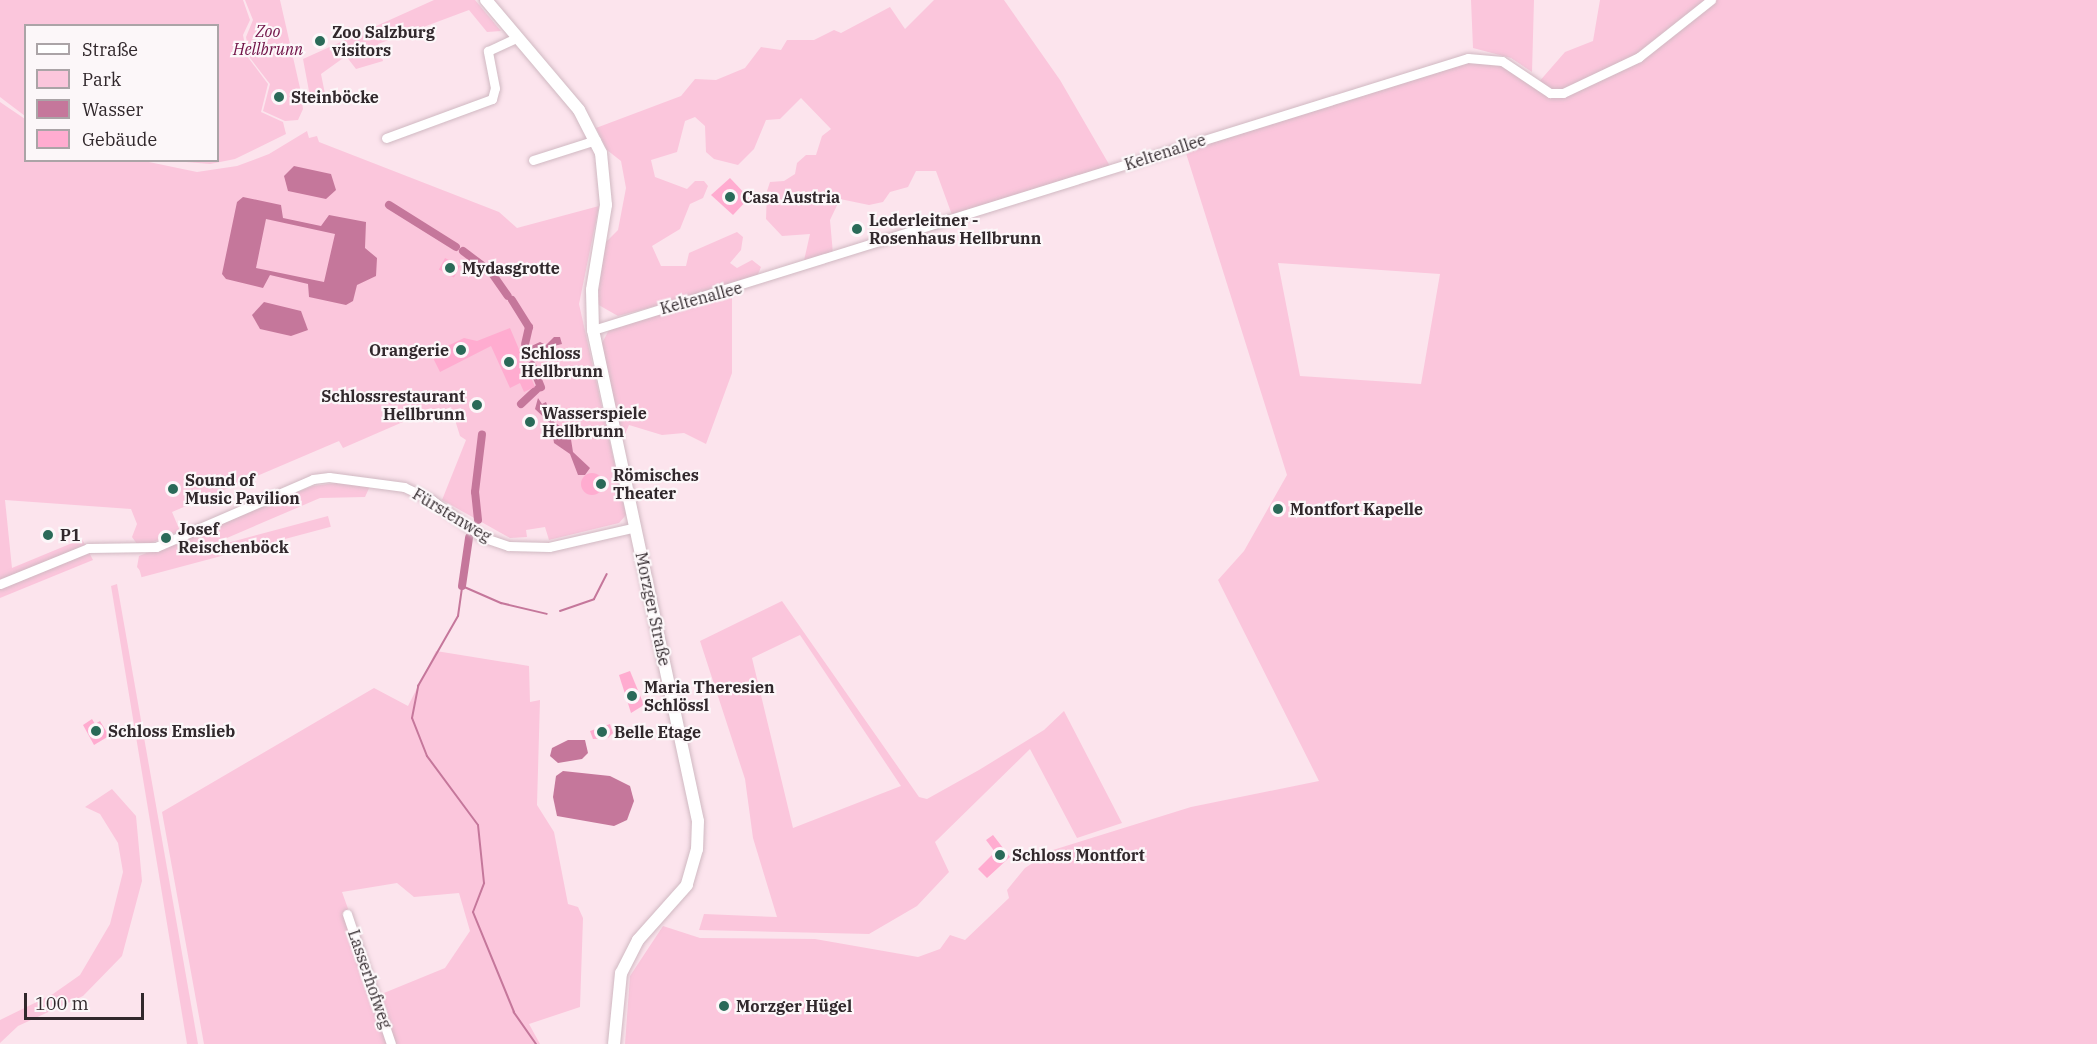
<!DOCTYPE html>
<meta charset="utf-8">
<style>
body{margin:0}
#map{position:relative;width:2097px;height:1044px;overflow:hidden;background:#fce4ed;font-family:"IBM Plex Serif",serif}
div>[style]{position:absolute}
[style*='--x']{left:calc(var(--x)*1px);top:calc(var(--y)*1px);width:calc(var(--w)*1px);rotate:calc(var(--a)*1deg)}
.green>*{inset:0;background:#fbc6dc;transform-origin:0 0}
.water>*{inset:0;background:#c5779b}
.stream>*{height:2px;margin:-1px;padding:0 1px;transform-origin:1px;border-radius:1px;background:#c5779b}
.canal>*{height:8px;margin:-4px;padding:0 4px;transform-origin:4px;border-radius:4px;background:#c5779b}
.building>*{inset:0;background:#ffacd0;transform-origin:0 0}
.round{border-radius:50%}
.roads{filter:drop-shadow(0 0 2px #d0b9c2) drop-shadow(0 0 2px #d0b9c2)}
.street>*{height:9px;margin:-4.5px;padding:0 4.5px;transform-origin:4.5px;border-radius:4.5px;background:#fff}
.secondary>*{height:12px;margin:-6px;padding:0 6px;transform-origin:6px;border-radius:6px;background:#fff}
.dots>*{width:16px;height:16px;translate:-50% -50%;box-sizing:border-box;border:3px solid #fcf7f9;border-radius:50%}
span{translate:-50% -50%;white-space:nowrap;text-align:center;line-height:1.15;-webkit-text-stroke:4.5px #fcf7f9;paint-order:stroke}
.park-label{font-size:16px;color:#701247;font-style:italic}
.poi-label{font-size:16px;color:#31282c;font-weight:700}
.left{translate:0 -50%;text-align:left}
.right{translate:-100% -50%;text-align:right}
.street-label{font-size:16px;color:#31282c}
.legend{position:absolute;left:24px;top:24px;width:195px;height:138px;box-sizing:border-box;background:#fcf7f9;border:2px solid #aba4a7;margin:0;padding:8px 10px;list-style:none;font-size:18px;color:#31282c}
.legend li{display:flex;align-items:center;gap:12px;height:30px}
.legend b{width:30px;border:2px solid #aba4a7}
.scale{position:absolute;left:24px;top:993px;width:120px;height:27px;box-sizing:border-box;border:3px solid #31282c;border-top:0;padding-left:8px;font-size:18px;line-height:21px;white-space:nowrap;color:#31282c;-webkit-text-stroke:4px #fcf7f9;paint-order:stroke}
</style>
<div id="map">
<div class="green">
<i style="clip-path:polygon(0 0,243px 0,250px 20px,243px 35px,247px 56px,268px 84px,261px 112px,283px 122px,286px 134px,235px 159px,210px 164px,174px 161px,218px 160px,218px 26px,26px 26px,25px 116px,0 97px)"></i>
<i style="clip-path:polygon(245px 0,280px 0,300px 88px,303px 109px,298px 120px,285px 121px,263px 111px,270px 84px,250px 58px,246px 37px,253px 20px)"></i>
<i style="clip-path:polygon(434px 0,475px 0,501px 31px,487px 32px,469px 10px,378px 44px,383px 61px,356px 69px,346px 56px,321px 74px,325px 94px,311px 102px,303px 59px)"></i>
<i style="clip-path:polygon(934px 0,1004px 0,1060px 80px,1110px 166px,952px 215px,936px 171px,916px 171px,908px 187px,890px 192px,883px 202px,869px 205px,840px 199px,830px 220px,833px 254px,803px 265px,810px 234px,782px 236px,766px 219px,767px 191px,770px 182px,784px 181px,795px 174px,797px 163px,806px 155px,816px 155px,822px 136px,831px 129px,801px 98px,780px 119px,766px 120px,754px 149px,738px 165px,714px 159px,706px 152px,705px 126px,695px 117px,685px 121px,677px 152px,651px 160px,655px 177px,687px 189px,695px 181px,704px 181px,708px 186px,703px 198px,690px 204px,680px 229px,652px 246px,661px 266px,686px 266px,689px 253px,737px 232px,743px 237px,741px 250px,730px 263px,737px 268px,752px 260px,761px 267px,756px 279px,618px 316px,597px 304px,605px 243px,618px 230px,626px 188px,621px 161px,607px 150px,596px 128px,681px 96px,695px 79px,716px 80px,745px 68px,761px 47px,781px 50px,787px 40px,814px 40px,834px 30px,841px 33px,890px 7px,905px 29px)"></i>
<i style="clip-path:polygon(1471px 0,1534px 0,1532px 72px,1511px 58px,1473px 48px)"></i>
<i style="clip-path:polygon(evenodd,1600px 0,2097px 0,2097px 1044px,625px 1044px,630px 976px,663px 926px,700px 938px,815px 939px,918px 957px,940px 949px,950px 935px,965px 940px,1009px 898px,1007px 890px,1025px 868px,1053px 850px,1191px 807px,1319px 781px,1218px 580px,1244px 551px,1287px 475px,1185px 150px,1474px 61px,1498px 64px,1538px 83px,1565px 52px,1593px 41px,1600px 0,1278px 263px,1440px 274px,1421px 384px,1300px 376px,1278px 263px)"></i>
<i style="clip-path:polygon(0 102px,25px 119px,26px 160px,144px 161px,197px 172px,237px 166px,269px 154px,307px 131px,309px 138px,317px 136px,319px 142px,499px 212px,517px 228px,599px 206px,579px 304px,626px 515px,619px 523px,549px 540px,545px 527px,526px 530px,527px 537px,510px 538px,442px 500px,466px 440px,460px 436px,451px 407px,421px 419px,419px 415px,343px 448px,339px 441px,172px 512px,180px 531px,146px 545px,137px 544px,132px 537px,137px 524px,131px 509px,5px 500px,12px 568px,82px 539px,93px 560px,0 598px)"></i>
<i style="clip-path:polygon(732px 294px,732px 373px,706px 444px,684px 433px,662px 435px,629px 425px,621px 443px,602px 356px,602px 343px,610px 328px)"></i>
<i style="clip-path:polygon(343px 482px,370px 486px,365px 497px,320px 498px,143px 574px,137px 567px,139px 556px,313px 486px)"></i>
<i style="left:328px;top:516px;width:11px;height:196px;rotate:75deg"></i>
<i style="clip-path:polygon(117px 584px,198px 1044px,187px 1044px,111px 586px)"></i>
<i style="clip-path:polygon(evenodd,782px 601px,919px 797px,927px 799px,979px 770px,1044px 730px,1064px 711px,1122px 823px,1077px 838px,1030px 749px,935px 842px,949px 872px,917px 906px,869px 934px,699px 930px,704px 914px,777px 917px,753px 838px,745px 779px,700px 641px,782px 601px,800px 635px,901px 786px,793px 828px,752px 658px,800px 635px)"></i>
<i style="clip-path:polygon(evenodd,436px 651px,529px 666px,530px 702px,540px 700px,537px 805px,554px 832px,568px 904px,578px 907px,583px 918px,580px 1007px,529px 1024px,540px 1044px,204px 1044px,162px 812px,374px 688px,408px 706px,436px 651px,397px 883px,414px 897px,459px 893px,470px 931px,445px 968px,379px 995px,342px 892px,397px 883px)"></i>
<i style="clip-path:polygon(112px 789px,136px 816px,142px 881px,122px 956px,83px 996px,18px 1026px,0 1043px,0 1020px,53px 994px,80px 975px,110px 924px,123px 872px,118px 843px,100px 814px,85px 807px)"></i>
</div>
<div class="water">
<i style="clip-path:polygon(294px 166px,331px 174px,336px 190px,326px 199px,288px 191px,284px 176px)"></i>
<i style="clip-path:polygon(evenodd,243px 197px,281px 205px,283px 218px,321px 226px,329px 215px,366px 222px,365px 248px,377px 258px,376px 276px,357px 285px,353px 301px,346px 305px,309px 297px,308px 284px,270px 275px,263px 288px,226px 279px,222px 274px,237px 202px,243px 197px,266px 219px,335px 234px,324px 282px,256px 268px,266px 219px)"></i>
<i style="clip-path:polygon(264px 302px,301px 311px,308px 330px,291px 336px,260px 329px,252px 315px)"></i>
<i style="clip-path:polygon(554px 337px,560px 337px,562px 344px,546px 348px,545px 355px,532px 361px,527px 348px,540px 342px,546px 345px)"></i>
<i style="clip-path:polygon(538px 398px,542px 404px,546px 402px,554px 422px,570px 433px,573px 452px,590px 468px,585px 475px,578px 475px,570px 454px,554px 443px,551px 424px,535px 409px)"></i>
<i style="clip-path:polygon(568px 740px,585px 740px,588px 753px,582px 759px,558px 763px,550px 756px,552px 748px)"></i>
<i style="clip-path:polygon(563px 771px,610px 776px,630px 786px,634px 801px,627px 820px,614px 826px,557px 816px,553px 797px,556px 776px)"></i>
</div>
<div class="stream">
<i style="--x:560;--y:611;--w:36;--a:-19"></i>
<i style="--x:594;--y:599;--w:28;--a:-63"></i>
<i style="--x:536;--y:1044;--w:39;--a:-125"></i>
<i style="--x:514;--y:1012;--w:108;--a:-112.3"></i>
<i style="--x:473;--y:912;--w:31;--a:-69"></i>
<i style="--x:484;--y:883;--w:58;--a:-95.9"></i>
<i style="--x:478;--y:825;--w:86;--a:-126.5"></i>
<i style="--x:427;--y:756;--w:41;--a:-111.5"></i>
<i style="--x:412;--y:718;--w:33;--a:-79"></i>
<i style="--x:418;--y:686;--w:81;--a:-60.3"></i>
<i style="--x:458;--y:616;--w:30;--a:-82"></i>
<i style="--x:462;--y:586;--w:43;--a:23.6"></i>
<i style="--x:501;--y:603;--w:47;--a:13.4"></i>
</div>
<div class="canal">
<i style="--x:389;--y:205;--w:79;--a:32.1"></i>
<i style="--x:463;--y:251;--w:35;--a:37"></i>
<i style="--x:491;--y:272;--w:29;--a:55"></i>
<i style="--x:512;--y:300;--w:32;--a:58"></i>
<i style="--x:529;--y:327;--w:17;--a:103"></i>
<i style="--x:532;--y:365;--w:24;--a:68"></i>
<i style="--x:521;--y:404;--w:21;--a:-43"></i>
<i style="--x:478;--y:520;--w:28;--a:-96"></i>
<i style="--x:475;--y:492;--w:58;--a:-83.1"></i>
<i style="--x:462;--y:586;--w:49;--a:-81.7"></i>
</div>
<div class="building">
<i style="clip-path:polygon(730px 178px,749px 198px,733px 215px,711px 195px)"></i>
<i style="left:445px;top:258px;width:17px;height:13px;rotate:28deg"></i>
<i style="clip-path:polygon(510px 328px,535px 387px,524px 392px,520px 383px,510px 388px,491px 346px,440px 372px,431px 354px,464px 338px,477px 341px)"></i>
<i class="round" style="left:581px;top:473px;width:22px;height:22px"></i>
<i style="clip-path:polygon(630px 671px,644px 705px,631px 713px,619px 675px)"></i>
<i style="clip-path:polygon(92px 719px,95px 724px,100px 721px,109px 736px,94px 745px,83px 725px)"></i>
<i style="clip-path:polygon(610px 724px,613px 733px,608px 738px,593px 739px,590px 731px)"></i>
<i style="clip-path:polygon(993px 835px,1010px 857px,987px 878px,978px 869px,995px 852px,986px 840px)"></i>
</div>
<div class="roads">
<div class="street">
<i style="--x:386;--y:138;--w:113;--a:-20.2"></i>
<i style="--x:492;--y:99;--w:11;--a:-75"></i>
<i style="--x:495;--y:88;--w:38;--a:-101"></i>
<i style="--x:488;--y:51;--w:33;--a:-25"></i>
<i style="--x:533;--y:160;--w:66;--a:-17.6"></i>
<i style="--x:593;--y:330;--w:916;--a:-17.27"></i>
<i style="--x:1468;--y:58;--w:34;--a:5"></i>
<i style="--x:1502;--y:61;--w:58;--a:33.7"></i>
<i style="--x:1550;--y:93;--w:13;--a:0"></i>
<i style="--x:1563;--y:93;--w:84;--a:-25.3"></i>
<i style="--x:1639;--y:57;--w:92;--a:-38.4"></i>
<i style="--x:0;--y:584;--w:95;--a:-22.2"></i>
<i style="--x:88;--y:548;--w:68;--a:-0.8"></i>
<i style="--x:156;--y:547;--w:171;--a:-23.4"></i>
<i style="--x:313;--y:479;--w:16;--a:-7"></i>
<i style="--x:329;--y:477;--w:76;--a:7.6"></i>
<i style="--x:404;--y:487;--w:31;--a:25"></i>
<i style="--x:432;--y:500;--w:62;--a:36.5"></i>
<i style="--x:482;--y:537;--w:28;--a:19"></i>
<i style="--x:508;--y:546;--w:41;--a:1.4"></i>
<i style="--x:549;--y:547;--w:89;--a:-12.9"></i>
<i style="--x:347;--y:914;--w:137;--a:71.3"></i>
</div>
<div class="secondary">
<i style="--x:486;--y:0;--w:144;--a:49.8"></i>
<i style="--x:579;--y:110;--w:48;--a:62.9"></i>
<i style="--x:601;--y:153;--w:52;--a:84.5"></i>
<i style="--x:606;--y:205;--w:86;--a:99.4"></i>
<i style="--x:592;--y:290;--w:40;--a:88.6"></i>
<i style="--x:593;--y:330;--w:502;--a:77.93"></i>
<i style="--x:698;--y:821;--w:28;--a:92"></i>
<i style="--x:697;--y:849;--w:37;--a:106"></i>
<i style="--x:687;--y:885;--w:74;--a:131.7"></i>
<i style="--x:638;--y:940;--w:37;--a:117"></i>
<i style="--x:621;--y:973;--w:71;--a:95.6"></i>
</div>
</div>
<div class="dots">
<i style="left:320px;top:41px;background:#2a6a58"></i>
<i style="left:279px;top:97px;background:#2a6a58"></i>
<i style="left:730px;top:197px;background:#2a6a58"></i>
<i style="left:857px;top:229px;background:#2a6a58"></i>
<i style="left:450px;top:268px;background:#2a6a58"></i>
<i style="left:461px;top:350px;background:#2a6a58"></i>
<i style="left:509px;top:362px;background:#2a6a58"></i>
<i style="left:477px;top:405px;background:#2a6a58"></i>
<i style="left:530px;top:422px;background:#2a6a58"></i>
<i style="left:601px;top:484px;background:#2a6a58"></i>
<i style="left:173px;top:489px;background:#2a6a58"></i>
<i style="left:1278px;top:509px;background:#2a6a58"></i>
<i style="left:48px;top:535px;background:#2a6a58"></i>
<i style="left:166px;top:538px;background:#2a6a58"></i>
<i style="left:632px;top:696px;background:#2a6a58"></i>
<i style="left:96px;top:731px;background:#2a6a58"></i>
<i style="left:602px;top:732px;background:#2a6a58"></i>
<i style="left:1000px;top:855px;background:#2a6a58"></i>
<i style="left:724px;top:1006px;background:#2a6a58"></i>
</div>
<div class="park-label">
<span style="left:268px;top:40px">Zoo<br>Hellbrunn</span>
</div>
<div class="poi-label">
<span class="left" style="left:332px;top:41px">Zoo Salzburg<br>visitors</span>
<span class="left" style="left:291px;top:97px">Steinböcke</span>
<span class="left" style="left:742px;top:197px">Casa Austria</span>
<span class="left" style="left:869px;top:229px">Lederleitner -<br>Rosenhaus Hellbrunn</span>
<span class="left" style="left:462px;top:268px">Mydasgrotte</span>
<span class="right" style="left:449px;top:350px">Orangerie</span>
<span class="left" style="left:521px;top:362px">Schloss<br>Hellbrunn</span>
<span class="right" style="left:465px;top:405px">Schlossrestaurant<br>Hellbrunn</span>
<span class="left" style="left:542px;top:422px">Wasserspiele<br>Hellbrunn</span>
<span class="left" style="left:613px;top:484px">Römisches<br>Theater</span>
<span class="left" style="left:185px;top:489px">Sound of<br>Music Pavilion</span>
<span class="left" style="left:1290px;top:509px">Montfort Kapelle</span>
<span class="left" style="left:178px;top:538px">Josef<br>Reischenböck</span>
<span class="left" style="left:60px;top:535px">P1</span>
<span class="left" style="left:644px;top:696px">Maria Theresien<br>Schlössl</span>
<span class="left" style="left:108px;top:731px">Schloss Emslieb</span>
<span class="left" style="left:614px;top:732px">Belle Etage</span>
<span class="left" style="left:1012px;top:855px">Schloss Montfort</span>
<span class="left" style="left:736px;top:1006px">Morzger Hügel</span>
</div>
<div class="street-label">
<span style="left:1165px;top:152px;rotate:-18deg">Keltenallee</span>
<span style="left:701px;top:298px;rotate:-15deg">Keltenallee</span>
<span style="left:452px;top:515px;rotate:31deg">Fürstenweg</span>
<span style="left:653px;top:609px;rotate:78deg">Morzger Straße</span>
<span style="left:370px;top:979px;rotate:71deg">Lasserhofweg</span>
</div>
<ul class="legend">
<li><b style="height:8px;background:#fff"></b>Straße</li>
<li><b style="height:16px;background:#fbc6dc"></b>Park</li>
<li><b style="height:16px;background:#c5779b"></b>Wasser</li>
<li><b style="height:16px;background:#ffacd0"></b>Gebäude</li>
</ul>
<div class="scale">100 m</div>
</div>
